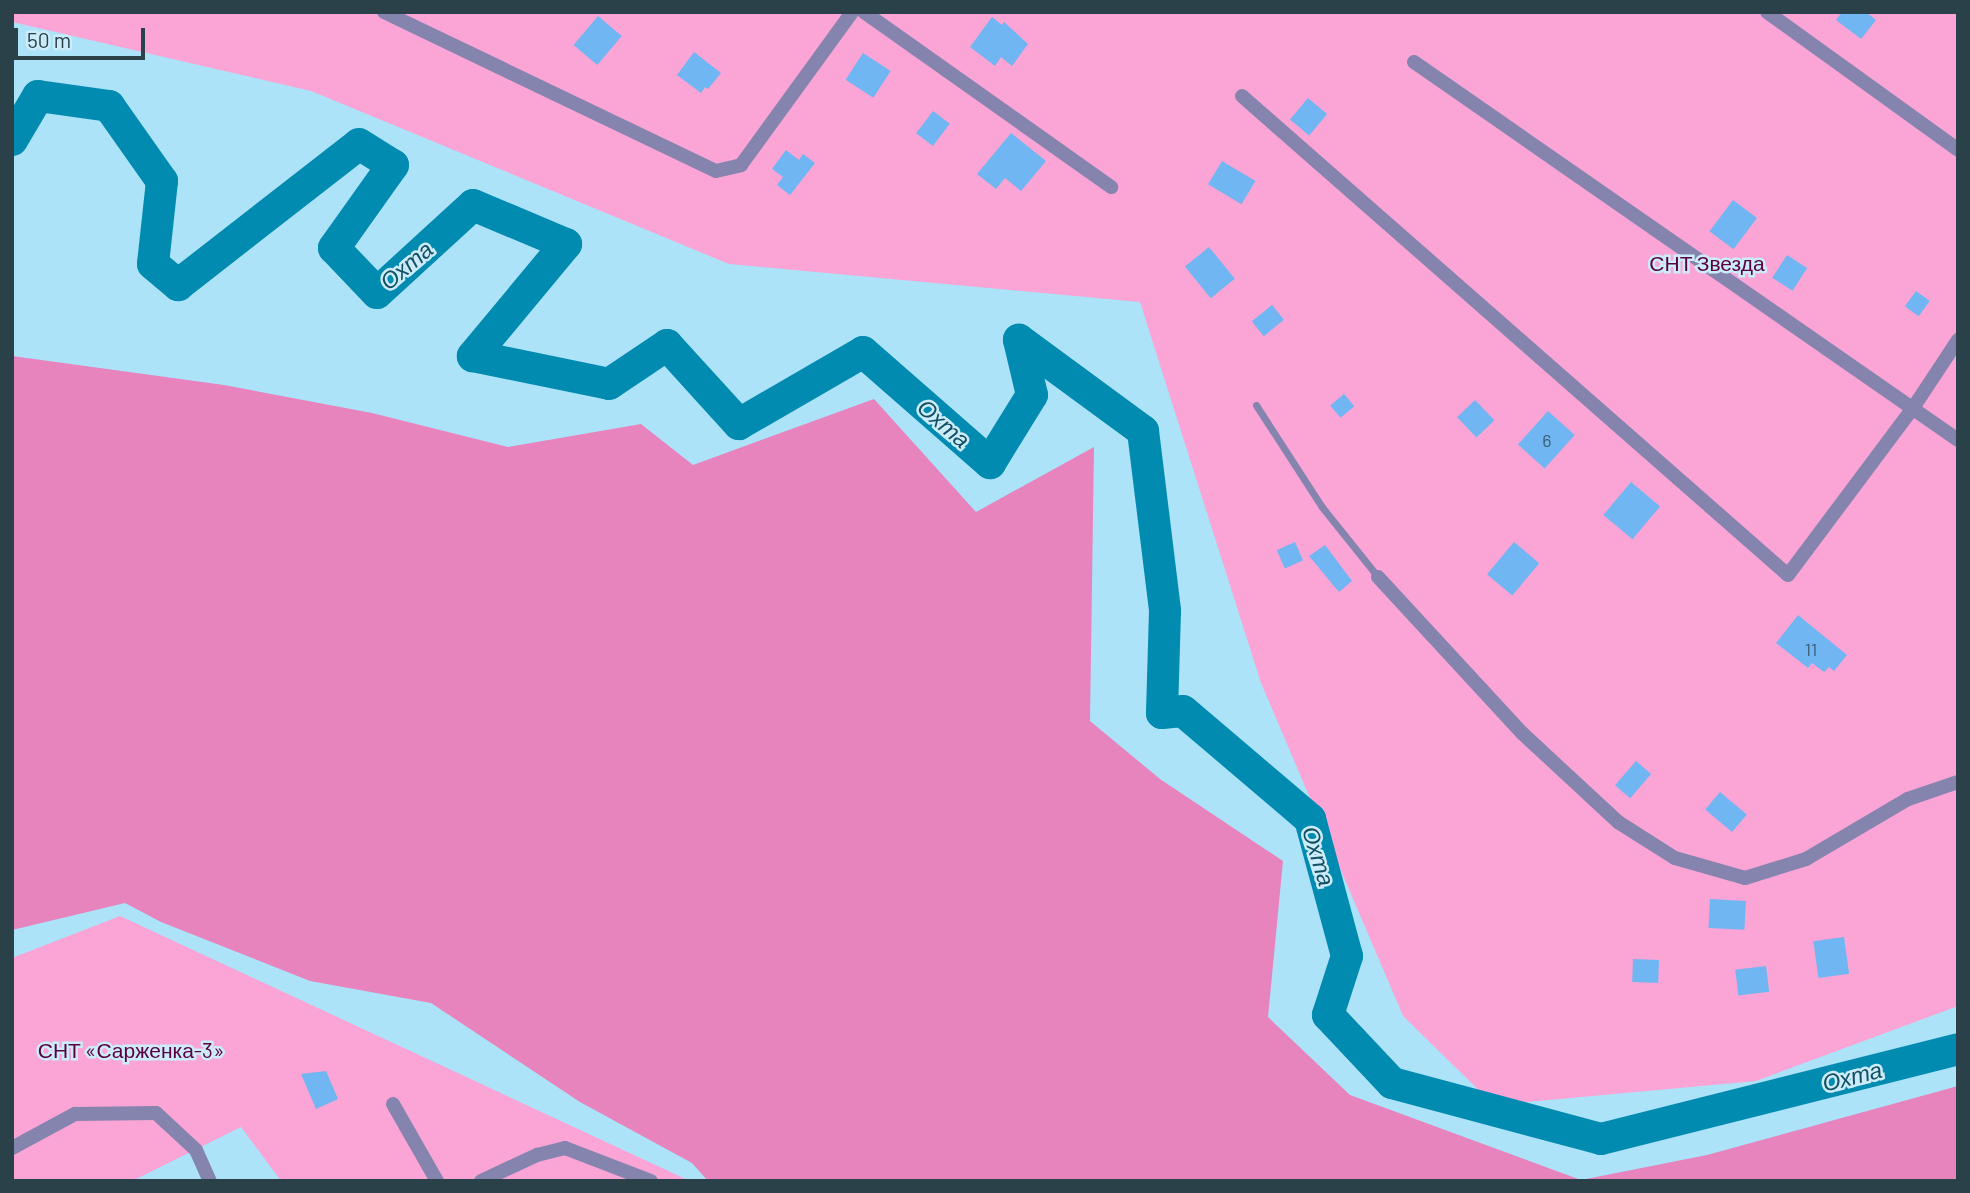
<!DOCTYPE html>
<meta charset="utf-8">
<style>
body{margin:0}
#map{position:relative;width:1970px;height:1193px;overflow:hidden;background:#ace3f9;font-family:Barlow,sans-serif}
div>[style]{position:absolute}
[style*='--x']{left:calc(var(--x)*1px);top:calc(var(--y)*1px);width:calc(var(--w)*1px);rotate:calc(var(--a)*1deg)}
.green>*{inset:0;background:#faa5d5}
.forest>*{inset:0;background:#e783bd}
.river>*{height:32px;margin:-16px;padding:0 16px;transform-origin:16px;border-radius:16px;background:#028bb0}
.building>*{inset:0;background:#6fb6f2;transform-origin:0 0}
.service>*{height:7px;margin:-3.5px;padding:0 3.5px;transform-origin:3.5px;border-radius:3.5px;background:#8584af}
.minor>*{height:14px;margin:-7px;padding:0 7px;transform-origin:7px;border-radius:7px;background:#8584af}
span{translate:-50% -50%;white-space:nowrap;text-align:center;line-height:1.15;-webkit-text-stroke:5px #ccecfa;paint-order:stroke}
.number-label{font-size:18px;color:#3b5e74}
.number-label span{-webkit-text-stroke-width:0}
.park-label{font-size:21px;color:#5c0040}
.water-label{font-size:23px;color:#124f64;font-style:italic}
.frame{position:absolute;inset:0;border:14px solid #2a414a;pointer-events:none}
.scale{position:absolute;left:14px;top:28px;width:131px;height:32px;box-sizing:border-box;border:4px solid #2a414a;border-top:0;padding-left:9px;font-size:21px;line-height:24px;white-space:nowrap;color:#2a414a;-webkit-text-stroke:5px #ccecfa;paint-order:stroke}
</style>
<div id="map">
<div class="green">
<i style="clip-path:polygon(12px 12px,1958px 12px,1958px 1006px,1756px 1081px,1494px 1105px,1403px 1016px,1261px 683px,1140px 302px,729px 264px,311px 91px,12px 22px)"></i>
<i style="clip-path:polygon(120px 916px,690px 1181px,281px 1181px,241px 1127px,132px 1181px,12px 1181px,12px 958px)"></i>
</div>
<div class="forest">
<i style="clip-path:polygon(12px 356px,224px 385px,372px 413px,508px 447px,641px 424px,693px 465px,874px 399px,976px 512px,1094px 447px,1090px 721px,1160px 779px,1283px 861px,1268px 1017px,1350px 1095px,1581px 1180px,1707px 1155px,1958px 1086px,1958px 1181px,708px 1181px,692px 1163px,580px 1102px,431px 1003px,310px 981px,161px 922px,125px 903px,12px 930px)"></i>
</div>
<div class="river">
<i style="--x:12;--y:140;--w:51;--a:-59.4"></i>
<i style="--x:38;--y:96;--w:72;--a:8"></i>
<i style="--x:109;--y:106;--w:92;--a:54.8"></i>
<i style="--x:162;--y:181;--w:83;--a:96.2"></i>
<i style="--x:153;--y:264;--w:33;--a:40"></i>
<i style="--x:178;--y:285;--w:229;--a:-37.9"></i>
<i style="--x:359;--y:144;--w:40;--a:32"></i>
<i style="--x:393;--y:165;--w:102;--a:125.4"></i>
<i style="--x:334;--y:248;--w:62;--a:46.3"></i>
<i style="--x:377;--y:293;--w:130;--a:-42.5"></i>
<i style="--x:473;--y:205;--w:101;--a:22.8"></i>
<i style="--x:566;--y:244;--w:146;--a:129.7"></i>
<i style="--x:473;--y:356;--w:139;--a:11.6"></i>
<i style="--x:609;--y:384;--w:70;--a:-33.9"></i>
<i style="--x:667;--y:345;--w:107;--a:47.7"></i>
<i style="--x:739;--y:424;--w:143;--a:-30.1"></i>
<i style="--x:863;--y:352;--w:169;--a:41.2"></i>
<i style="--x:990;--y:463;--w:80;--a:-58.3"></i>
<i style="--x:1032;--y:395;--w:57;--a:-103.3"></i>
<i style="--x:1019;--y:340;--w:154;--a:36.3"></i>
<i style="--x:1143;--y:431;--w:181;--a:83"></i>
<i style="--x:1165;--y:611;--w:102;--a:91.7"></i>
<i style="--x:1162;--y:713;--w:21;--a:-5"></i>
<i style="--x:1183;--y:711;--w:167;--a:40.4"></i>
<i style="--x:1310;--y:819;--w:142;--a:74.9"></i>
<i style="--x:1347;--y:956;--w:62;--a:107.9"></i>
<i style="--x:1328;--y:1015;--w:93;--a:46.7"></i>
<i style="--x:1392;--y:1083;--w:216;--a:15"></i>
<i style="--x:1601;--y:1139;--w:368;--a:-14.1"></i>
</div>
<div class="building">
<i style="clip-path:polygon(1842px 12px,1866px 12px,1876px 20px,1861px 39px,1836px 20px)"></i>
<i style="left:598px;top:16px;width:31px;height:38px;rotate:40deg"></i>
<i style="clip-path:polygon(992px 17px,1002px 25px,1004px 22px,1028px 44px,1012px 66px,1001px 57px,995px 66px,970px 47px)"></i>
<i style="clip-path:polygon(694px 52px,721px 73px,708px 89px,705px 87px,701px 93px,677px 75px)"></i>
<i style="left:863px;top:53px;width:33px;height:32px;rotate:33deg"></i>
<i style="left:1308px;top:98px;width:25px;height:28px;rotate:40deg"></i>
<i style="left:933px;top:111px;width:21px;height:28px;rotate:37deg"></i>
<i style="clip-path:polygon(1011px 133px,1046px 161px,1021px 191px,1005px 178px,996px 189px,977px 174px)"></i>
<i style="clip-path:polygon(786px 150px,799px 160px,803px 154px,815px 163px,790px 195px,777px 185px,783px 177px,772px 169px)"></i>
<i style="left:1222px;top:161px;width:39px;height:27px;rotate:31deg"></i>
<i style="left:1733px;top:200px;width:30px;height:39px;rotate:37deg"></i>
<i style="left:1209px;top:247px;width:41px;height:31px;rotate:51deg"></i>
<i style="left:1787px;top:255px;width:24px;height:27px;rotate:33deg"></i>
<i style="left:1916px;top:291px;width:17px;height:19px;rotate:36deg"></i>
<i style="left:1272px;top:305px;width:19px;height:26px;rotate:51deg"></i>
<i style="left:1344px;top:394px;width:16px;height:18px;rotate:50deg"></i>
<i style="left:1475px;top:400px;width:28px;height:25px;rotate:46deg"></i>
<i style="left:1548px;top:411px;width:36px;height:45px;rotate:42deg"></i>
<i style="left:1631px;top:482px;width:38px;height:43px;rotate:40deg"></i>
<i style="left:1295px;top:542px;width:20px;height:20px;rotate:66deg"></i>
<i style="left:1514px;top:542px;width:33px;height:42px;rotate:40deg"></i>
<i style="clip-path:polygon(1325px 545px,1352px 581px,1339px 592px,1309px 556px)"></i>
<i style="clip-path:polygon(1798px 615px,1847px 655px,1834px 671px,1829px 667px,1824px 672px,1812px 663px,1808px 668px,1776px 643px)"></i>
<i style="left:1636px;top:761px;width:20px;height:32px;rotate:41deg"></i>
<i style="left:1720px;top:792px;width:35px;height:23px;rotate:40deg"></i>
<i style="left:1710px;top:899px;width:36px;height:29px;rotate:3deg"></i>
<i style="left:1844px;top:937px;width:37px;height:31px;rotate:82deg"></i>
<i style="left:1633px;top:959px;width:26px;height:23px;rotate:2deg"></i>
<i style="left:1766px;top:966px;width:26px;height:31px;rotate:83deg"></i>
<i style="clip-path:polygon(326px 1071px,338px 1099px,316px 1109px,301px 1074px)"></i>
</div>
<div class="service">
<i style="--x:1256;--y:405;--w:121;--a:57.1"></i>
<i style="--x:1322;--y:507;--w:90;--a:51.3"></i>
</div>
<div class="minor">
<i style="--x:384;--y:12;--w:368;--a:25.6"></i>
<i style="--x:716;--y:171;--w:26;--a:-13"></i>
<i style="--x:741;--y:165;--w:189;--a:-54"></i>
<i style="--x:864;--y:12;--w:303;--a:35.3"></i>
<i style="--x:1767;--y:12;--w:236;--a:35.8"></i>
<i style="--x:1414;--y:62;--w:662;--a:34.79"></i>
<i style="--x:1242;--y:96;--w:726;--a:41.26"></i>
<i style="--x:1788;--y:575;--w:209;--a:-53.2"></i>
<i style="--x:1913;--y:408;--w:82;--a:-56.5"></i>
<i style="--x:1378;--y:577;--w:212;--a:47.3"></i>
<i style="--x:1522;--y:733;--w:131;--a:42.8"></i>
<i style="--x:1618;--y:822;--w:67;--a:32.3"></i>
<i style="--x:1675;--y:858;--w:73;--a:15.9"></i>
<i style="--x:1745;--y:878;--w:64;--a:-17.3"></i>
<i style="--x:1806;--y:859;--w:118;--a:-30.5"></i>
<i style="--x:1908;--y:799;--w:53;--a:-18.8"></i>
<i style="--x:393;--y:1104;--w:89;--a:60.3"></i>
<i style="--x:12;--y:1148;--w:72;--a:-28.4"></i>
<i style="--x:75;--y:1114;--w:81;--a:-0.7"></i>
<i style="--x:156;--y:1113;--w:54;--a:42.8"></i>
<i style="--x:196;--y:1150;--w:34;--a:66"></i>
<i style="--x:481;--y:1181;--w:62;--a:-24.9"></i>
<i style="--x:537;--y:1155;--w:29;--a:-14"></i>
<i style="--x:565;--y:1148;--w:92;--a:21"></i>
</div>
<div class="number-label">
<span style="left:1547px;top:440px">6</span>
<span style="left:1811px;top:649px">11</span>
</div>
<div class="park-label">
<span style="left:1707px;top:263px">СНТ Звезда</span>
<span style="left:131px;top:1050px">СНТ «Сарженка-3»</span>
</div>
<div class="water-label">
<span style="left:406px;top:265px;rotate:-40deg">Охта</span>
<span style="left:944px;top:423px;rotate:41deg">Охта</span>
<span style="left:1319px;top:856px;rotate:73deg">Охта</span>
<span style="left:1852px;top:1076px;rotate:-14deg">Охта</span>
</div>
<div class="frame"></div>
<div class="scale">50 m</div>
</div>
